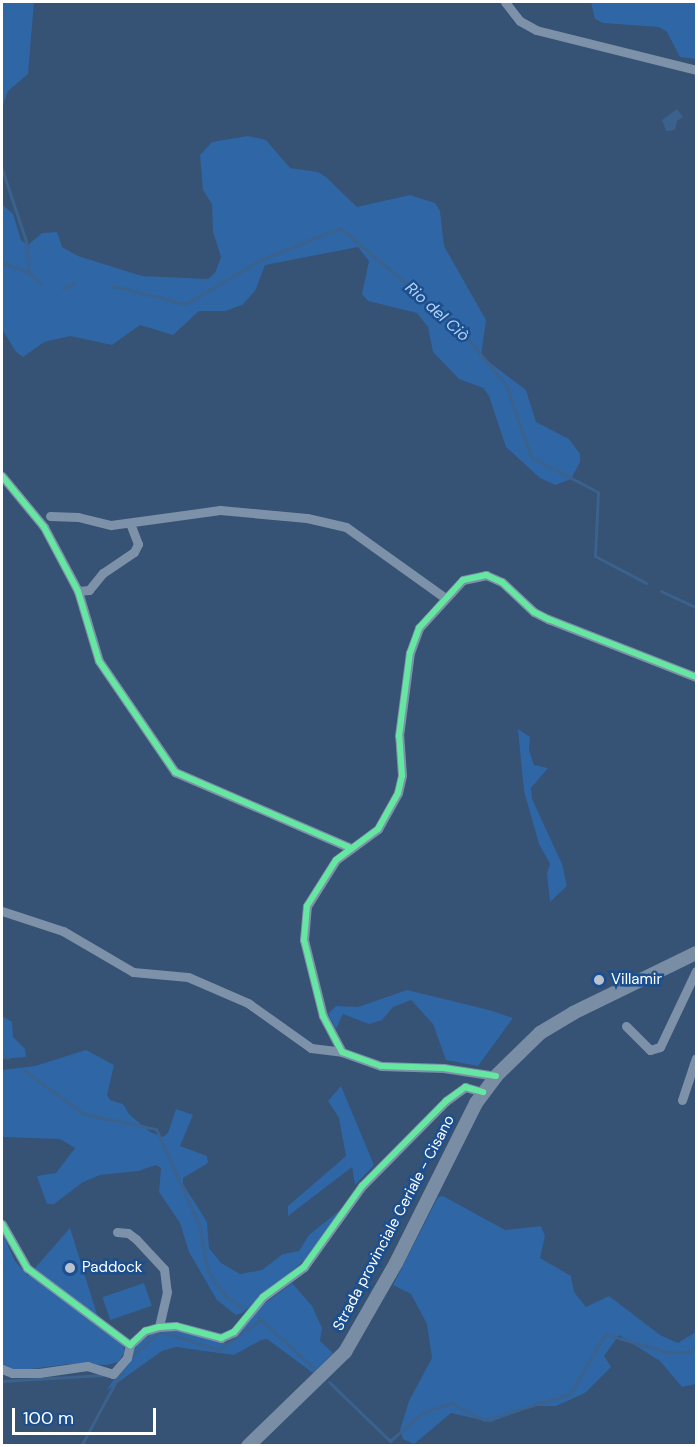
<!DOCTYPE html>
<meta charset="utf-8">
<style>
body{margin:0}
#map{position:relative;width:698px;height:1447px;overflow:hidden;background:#365274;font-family:"DM Sans",sans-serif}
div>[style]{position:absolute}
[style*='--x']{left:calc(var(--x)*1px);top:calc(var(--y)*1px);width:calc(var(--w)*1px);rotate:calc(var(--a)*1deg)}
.green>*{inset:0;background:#2f66a5;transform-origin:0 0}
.water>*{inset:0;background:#3b618d}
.stream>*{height:3px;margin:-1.5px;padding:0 1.5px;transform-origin:1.5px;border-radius:1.5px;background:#3b618d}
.street>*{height:9px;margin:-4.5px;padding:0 4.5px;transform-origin:4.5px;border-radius:4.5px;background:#7d92a8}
.secondary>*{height:14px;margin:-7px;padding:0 7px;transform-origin:7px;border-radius:7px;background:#798da4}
.cycleway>*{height:6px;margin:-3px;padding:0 3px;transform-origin:3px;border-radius:3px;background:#66e7a1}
.dots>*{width:16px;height:16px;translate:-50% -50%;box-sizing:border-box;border:3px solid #1b4f8f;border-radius:50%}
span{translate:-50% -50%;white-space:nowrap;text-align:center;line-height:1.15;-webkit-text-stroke:5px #1b4f8f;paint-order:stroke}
.poi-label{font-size:15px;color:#fff}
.left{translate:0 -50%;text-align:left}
.street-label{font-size:15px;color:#fff}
.water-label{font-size:16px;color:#b5d3f5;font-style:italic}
.frame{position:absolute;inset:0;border:3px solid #fff;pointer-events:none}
.scale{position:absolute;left:12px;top:1408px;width:144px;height:27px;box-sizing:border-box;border:3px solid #fff;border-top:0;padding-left:8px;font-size:18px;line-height:21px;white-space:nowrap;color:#fff;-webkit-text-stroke:4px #1b4f8f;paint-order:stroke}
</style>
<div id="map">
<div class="green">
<i style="clip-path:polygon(2px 2px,34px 2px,28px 74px,8px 91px,2px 108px)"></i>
<i style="clip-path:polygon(591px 2px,696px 2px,696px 59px,680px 57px,667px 32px,659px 27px,603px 23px,595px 19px)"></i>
<i style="clip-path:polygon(248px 136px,266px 140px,290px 168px,318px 172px,326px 177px,357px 207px,410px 195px,435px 203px,440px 211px,444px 246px,486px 320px,481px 356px,526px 390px,536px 422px,569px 439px,580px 454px,580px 462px,571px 479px,555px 485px,540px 478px,506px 447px,489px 396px,483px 388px,459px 379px,433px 352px,428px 327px,417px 313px,368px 301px,362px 294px,369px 261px,358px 247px,265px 265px,255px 291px,242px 305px,225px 311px,199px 311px,173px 335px,140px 325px,112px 345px,70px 336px,44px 342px,23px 357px,16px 352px,2px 329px,2px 204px,13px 214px,21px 240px,28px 245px,42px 233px,57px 232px,62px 247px,78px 256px,142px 276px,208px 279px,215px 273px,221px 257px,213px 232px,212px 204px,203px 190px,200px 155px,212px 142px)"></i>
<i style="clip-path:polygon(518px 729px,530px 737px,529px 750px,534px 765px,548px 768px,531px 788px,532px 799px,562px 864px,567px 886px,550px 902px,547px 873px,550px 864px,539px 844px,524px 791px)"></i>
<i style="clip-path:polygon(407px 990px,489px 1010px,513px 1018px,478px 1066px,446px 1060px,433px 1024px,411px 1000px,393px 1007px,382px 1020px,369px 1024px,343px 1014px,336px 1029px,328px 1014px,336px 1006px,358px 1007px)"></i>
<i style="clip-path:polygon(2px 1016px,12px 1022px,13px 1037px,25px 1049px,26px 1057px,2px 1059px)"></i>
<i style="clip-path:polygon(86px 1050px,114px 1065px,107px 1095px,110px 1100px,123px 1104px,129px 1114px,150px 1132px,163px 1137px,168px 1133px,176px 1109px,193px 1115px,180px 1146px,207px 1156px,208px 1163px,183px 1178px,183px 1184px,207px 1222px,209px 1248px,221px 1263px,240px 1274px,262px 1270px,283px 1254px,299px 1251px,309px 1235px,344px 1207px,306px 1259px,242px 1313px,236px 1315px,217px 1300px,189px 1252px,180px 1223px,159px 1192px,161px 1168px,156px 1165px,138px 1171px,100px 1175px,83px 1182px,54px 1204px,47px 1204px,37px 1176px,56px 1173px,75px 1148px,60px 1139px,2px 1137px,2px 1070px,35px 1066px)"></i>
<i style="clip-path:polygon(341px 1086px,374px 1165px,355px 1185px,352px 1167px,288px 1216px,288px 1206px,346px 1156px,339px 1118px,328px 1101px)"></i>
<i style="clip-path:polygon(443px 1196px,505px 1230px,541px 1226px,545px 1236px,540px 1258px,571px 1276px,574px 1292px,586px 1307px,609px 1296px,660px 1335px,678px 1343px,696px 1332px,696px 1384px,682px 1387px,660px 1361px,619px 1335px,604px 1356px,611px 1367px,585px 1393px,556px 1406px,535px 1406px,490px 1422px,451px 1413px,414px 1444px,403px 1439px,400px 1430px,409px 1401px,432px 1358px,427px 1324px,411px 1294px,393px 1285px,438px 1197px)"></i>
<i style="clip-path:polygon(70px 1228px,100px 1324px,123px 1344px,125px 1352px,118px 1362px,107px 1365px,69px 1364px,16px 1371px,2px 1366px,2px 1232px,15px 1261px,28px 1276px)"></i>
<i style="left:144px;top:1283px;width:24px;height:44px;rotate:71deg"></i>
<i style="clip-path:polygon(292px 1283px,312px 1306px,322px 1328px,320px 1341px,333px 1353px,313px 1373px,267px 1339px,261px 1340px,234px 1355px,176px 1347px,162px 1351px,106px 1391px,139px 1343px,151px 1334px,171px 1330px,226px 1343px,236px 1337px,260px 1307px)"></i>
</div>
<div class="water">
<i style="clip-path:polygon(677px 109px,683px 117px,677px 121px,675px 130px,666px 131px,662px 120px)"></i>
</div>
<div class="stream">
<i style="--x:2;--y:169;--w:76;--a:71.6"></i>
<i style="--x:26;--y:241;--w:32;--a:85"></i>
<i style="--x:2;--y:262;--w:29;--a:22"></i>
<i style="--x:29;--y:273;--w:16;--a:40"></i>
<i style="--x:113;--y:286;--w:75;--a:13.9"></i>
<i style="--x:186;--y:304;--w:86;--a:-30.7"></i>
<i style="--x:260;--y:260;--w:86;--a:-21.8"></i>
<i style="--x:340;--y:228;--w:155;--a:40"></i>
<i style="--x:459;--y:328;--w:74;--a:50.5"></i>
<i style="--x:506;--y:385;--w:76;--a:70.9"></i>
<i style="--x:531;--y:457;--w:76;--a:27.6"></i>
<i style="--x:598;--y:492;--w:64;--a:92.7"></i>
<i style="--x:595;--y:556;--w:58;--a:27.9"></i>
<i style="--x:63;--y:288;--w:12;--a:-20"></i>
<i style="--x:661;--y:591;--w:38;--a:25"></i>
<i style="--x:2;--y:1054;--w:7;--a:34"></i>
<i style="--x:25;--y:1071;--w:73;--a:36.1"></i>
<i style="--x:84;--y:1114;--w:74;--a:11.8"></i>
<i style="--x:156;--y:1129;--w:107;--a:65.8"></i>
<i style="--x:200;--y:1227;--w:44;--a:80.8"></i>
<i style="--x:207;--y:1270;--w:32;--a:55"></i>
<i style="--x:225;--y:1296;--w:22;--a:34"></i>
<i style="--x:258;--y:1317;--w:79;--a:42.4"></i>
<i style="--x:130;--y:1358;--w:40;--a:-42"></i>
<i style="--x:160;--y:1331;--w:62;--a:17.9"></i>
<i style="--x:219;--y:1350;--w:52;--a:-36.4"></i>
<i style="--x:2;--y:1381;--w:101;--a:-3.4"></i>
<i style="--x:329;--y:1382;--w:85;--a:44"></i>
<i style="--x:390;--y:1441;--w:43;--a:-41.2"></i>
<i style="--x:422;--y:1413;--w:31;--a:-19"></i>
<i style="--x:451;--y:1403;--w:37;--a:27"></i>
<i style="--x:484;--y:1420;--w:90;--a:-16.8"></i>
<i style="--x:570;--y:1394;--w:69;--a:-59.7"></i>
<i style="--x:605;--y:1334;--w:67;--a:16.5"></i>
<i style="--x:669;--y:1353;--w:21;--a:-3"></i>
<i style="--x:690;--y:1352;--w:8;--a:-40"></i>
<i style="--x:81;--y:1446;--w:89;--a:-61.7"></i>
</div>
<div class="street">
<i style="--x:505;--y:2;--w:24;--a:52"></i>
<i style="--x:520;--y:21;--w:18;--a:29"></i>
<i style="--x:536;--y:30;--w:165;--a:14"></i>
<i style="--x:2;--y:476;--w:66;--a:50.5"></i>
<i style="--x:44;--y:527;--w:72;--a:62"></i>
<i style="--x:78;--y:591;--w:73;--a:73.3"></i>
<i style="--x:99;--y:661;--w:135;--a:55.6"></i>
<i style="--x:175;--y:772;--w:192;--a:23.4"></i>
<i style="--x:50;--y:516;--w:28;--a:2"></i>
<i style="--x:78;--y:517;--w:34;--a:14"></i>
<i style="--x:111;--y:525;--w:110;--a:-7.8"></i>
<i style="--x:220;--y:510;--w:87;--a:5.3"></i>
<i style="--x:307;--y:518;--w:40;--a:13"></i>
<i style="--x:346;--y:527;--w:122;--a:35.6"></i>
<i style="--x:78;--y:591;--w:11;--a:-5"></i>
<i style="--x:89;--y:590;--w:22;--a:-51"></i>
<i style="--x:103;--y:573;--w:37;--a:-34"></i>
<i style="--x:134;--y:552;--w:9;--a:-63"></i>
<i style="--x:138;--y:544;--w:22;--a:-111"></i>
<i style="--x:2;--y:911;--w:64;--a:18.2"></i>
<i style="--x:63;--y:931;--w:81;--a:30.4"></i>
<i style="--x:133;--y:972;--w:55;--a:5.2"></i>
<i style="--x:188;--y:977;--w:65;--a:23.4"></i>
<i style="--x:248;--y:1003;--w:77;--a:35.5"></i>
<i style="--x:311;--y:1048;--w:31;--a:7"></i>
<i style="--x:626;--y:1026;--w:34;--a:45"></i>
<i style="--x:650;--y:1050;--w:10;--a:-17"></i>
<i style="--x:660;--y:1047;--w:84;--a:-64.7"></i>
<i style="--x:496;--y:1076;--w:53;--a:-171.3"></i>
<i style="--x:444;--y:1068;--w:63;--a:-178.2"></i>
<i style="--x:381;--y:1066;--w:41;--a:-160.3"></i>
<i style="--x:342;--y:1052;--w:41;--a:-117.8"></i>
<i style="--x:323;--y:1016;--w:78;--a:-104"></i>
<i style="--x:304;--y:940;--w:34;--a:-85"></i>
<i style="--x:307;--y:906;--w:54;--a:-57.8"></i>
<i style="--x:336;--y:860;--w:52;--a:-36.4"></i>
<i style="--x:378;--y:829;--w:41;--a:-60.9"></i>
<i style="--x:398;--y:793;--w:18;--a:-77"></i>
<i style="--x:402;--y:775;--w:39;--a:-94"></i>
<i style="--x:399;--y:736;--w:84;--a:-82.5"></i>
<i style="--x:410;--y:653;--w:27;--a:-70"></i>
<i style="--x:419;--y:628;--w:65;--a:-47.5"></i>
<i style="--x:463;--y:580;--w:24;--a:-12"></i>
<i style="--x:486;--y:575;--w:17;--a:24"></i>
<i style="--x:502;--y:582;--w:44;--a:43.2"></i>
<i style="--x:534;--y:612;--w:16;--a:27"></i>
<i style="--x:548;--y:619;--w:159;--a:21.4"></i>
<i style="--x:682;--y:1100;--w:44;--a:-71.6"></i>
<i style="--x:2;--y:1224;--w:51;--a:60.4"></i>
<i style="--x:27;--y:1268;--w:129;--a:36.8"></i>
<i style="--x:130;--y:1345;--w:21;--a:-43"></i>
<i style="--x:145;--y:1331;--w:15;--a:-16"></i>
<i style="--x:159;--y:1327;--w:17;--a:-3"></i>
<i style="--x:176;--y:1326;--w:47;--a:14.9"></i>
<i style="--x:221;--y:1338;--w:14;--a:-25"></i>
<i style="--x:234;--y:1332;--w:45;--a:-50.4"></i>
<i style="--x:263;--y:1297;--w:51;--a:-36.2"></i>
<i style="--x:304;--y:1267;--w:100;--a:-54.4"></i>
<i style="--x:362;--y:1186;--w:120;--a:-45.3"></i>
<i style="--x:446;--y:1101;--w:24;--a:-36"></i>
<i style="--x:465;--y:1087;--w:19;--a:16"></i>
<i style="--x:117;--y:1232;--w:11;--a:5"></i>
<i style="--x:128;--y:1233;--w:10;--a:37"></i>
<i style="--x:136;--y:1239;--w:41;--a:47"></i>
<i style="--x:164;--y:1269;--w:23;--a:83"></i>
<i style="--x:167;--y:1292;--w:36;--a:103"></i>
<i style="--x:2;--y:1369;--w:11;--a:22"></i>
<i style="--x:12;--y:1373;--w:27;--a:0"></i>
<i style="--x:39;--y:1373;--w:49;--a:-8.3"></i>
<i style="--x:87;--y:1366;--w:27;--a:17"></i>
<i style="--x:113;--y:1374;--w:21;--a:-49"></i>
<i style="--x:127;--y:1358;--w:13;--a:-77"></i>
</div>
<div class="secondary">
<i style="--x:248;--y:1446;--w:135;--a:-44.1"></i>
<i style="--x:345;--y:1352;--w:103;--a:-60.2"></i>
<i style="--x:396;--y:1263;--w:179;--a:-63.4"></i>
<i style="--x:476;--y:1103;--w:34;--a:-53"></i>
<i style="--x:496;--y:1076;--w:62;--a:-44.3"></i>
<i style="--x:540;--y:1033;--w:39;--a:-31"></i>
<i style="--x:573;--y:1013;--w:137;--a:-26"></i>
</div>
<div class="cycleway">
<i style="--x:2;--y:476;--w:66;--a:50.5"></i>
<i style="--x:44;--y:527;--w:72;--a:62"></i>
<i style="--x:78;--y:591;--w:73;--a:73.3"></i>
<i style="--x:99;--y:661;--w:135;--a:55.6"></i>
<i style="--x:175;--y:772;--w:192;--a:23.4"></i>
<i style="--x:496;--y:1076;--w:53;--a:-171.3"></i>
<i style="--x:444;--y:1068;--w:63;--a:-178.2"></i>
<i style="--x:381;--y:1066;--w:41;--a:-160.3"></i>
<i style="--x:342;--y:1052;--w:41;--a:-117.8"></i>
<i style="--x:323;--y:1016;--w:78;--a:-104"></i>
<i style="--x:304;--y:940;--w:34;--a:-85"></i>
<i style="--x:307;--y:906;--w:54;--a:-57.8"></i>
<i style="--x:336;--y:860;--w:52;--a:-36.4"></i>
<i style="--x:378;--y:829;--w:41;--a:-60.9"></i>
<i style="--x:398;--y:793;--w:18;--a:-77"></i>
<i style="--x:402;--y:775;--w:39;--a:-94"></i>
<i style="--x:399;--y:736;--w:84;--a:-82.5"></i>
<i style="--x:410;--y:653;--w:27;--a:-70"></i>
<i style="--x:419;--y:628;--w:65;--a:-47.5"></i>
<i style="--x:463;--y:580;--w:24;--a:-12"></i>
<i style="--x:486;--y:575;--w:17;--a:24"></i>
<i style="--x:502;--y:582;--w:44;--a:43.2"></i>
<i style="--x:534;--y:612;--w:16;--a:27"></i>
<i style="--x:548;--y:619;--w:159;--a:21.4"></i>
<i style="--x:2;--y:1224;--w:51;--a:60.4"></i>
<i style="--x:27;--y:1268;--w:129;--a:36.8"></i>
<i style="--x:130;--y:1345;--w:21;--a:-43"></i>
<i style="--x:145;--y:1331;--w:15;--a:-16"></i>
<i style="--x:159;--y:1327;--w:17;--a:-3"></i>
<i style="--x:176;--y:1326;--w:47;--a:14.9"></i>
<i style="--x:221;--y:1338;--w:14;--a:-25"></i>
<i style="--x:234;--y:1332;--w:45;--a:-50.4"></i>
<i style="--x:263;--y:1297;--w:51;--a:-36.2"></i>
<i style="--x:304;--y:1267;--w:100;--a:-54.4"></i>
<i style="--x:362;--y:1186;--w:120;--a:-45.3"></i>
<i style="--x:446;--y:1101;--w:24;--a:-36"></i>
<i style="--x:465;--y:1087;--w:19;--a:16"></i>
</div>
<div class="dots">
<i style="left:599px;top:980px;background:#b9c2ce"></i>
<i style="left:70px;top:1268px;background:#b9c2ce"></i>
</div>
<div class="poi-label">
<span class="left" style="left:611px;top:980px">Villamir</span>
<span class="left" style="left:82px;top:1268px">Paddock</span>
</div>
<div class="street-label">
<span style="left:394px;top:1223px;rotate:-62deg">Strada provinciale Ceriale - Cisano</span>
</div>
<div class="water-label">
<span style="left:437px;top:312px;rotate:42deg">Rio del Ciò</span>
</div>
<div class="frame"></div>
<div class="scale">100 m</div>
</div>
